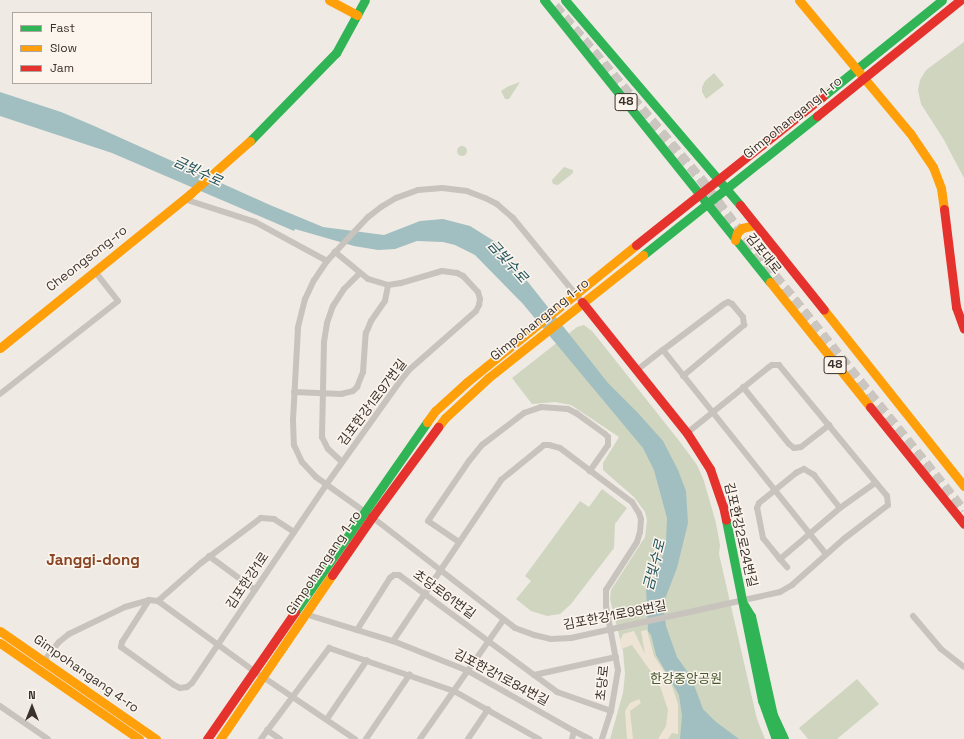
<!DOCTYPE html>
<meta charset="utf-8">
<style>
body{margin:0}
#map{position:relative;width:964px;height:739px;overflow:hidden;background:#efebe4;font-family:"Space Grotesk","Noto Sans KR",sans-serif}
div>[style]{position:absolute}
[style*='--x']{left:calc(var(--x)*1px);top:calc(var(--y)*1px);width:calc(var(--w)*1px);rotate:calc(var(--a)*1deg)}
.green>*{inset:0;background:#cfd5bf}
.round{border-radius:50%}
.plaza>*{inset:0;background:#ede4d5}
.water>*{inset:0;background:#a1bec0}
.primary-tunnel>*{height:10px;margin-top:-5px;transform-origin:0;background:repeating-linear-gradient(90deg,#cbc6bf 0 10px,transparent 0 15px)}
.street>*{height:6px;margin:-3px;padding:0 3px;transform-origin:3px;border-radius:3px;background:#c9c3bd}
.fast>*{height:9px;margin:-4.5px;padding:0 4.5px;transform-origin:4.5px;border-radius:4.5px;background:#30b455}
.slow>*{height:9px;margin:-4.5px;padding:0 4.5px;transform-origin:4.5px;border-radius:4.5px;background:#ff9f0a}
.jam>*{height:9px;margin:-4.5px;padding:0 4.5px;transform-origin:4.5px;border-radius:4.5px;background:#e5322d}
span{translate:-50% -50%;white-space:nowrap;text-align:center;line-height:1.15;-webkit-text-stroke:3px #fbf5ed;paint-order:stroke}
.shield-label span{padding:1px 3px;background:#fbf5ed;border:1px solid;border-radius:3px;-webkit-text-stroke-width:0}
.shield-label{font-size:12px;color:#3a312b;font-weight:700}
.street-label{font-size:13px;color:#3a312b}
.park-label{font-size:13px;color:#46582e}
.water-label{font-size:14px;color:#20535c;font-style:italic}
.quarter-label{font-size:15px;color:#894424;font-weight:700}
.legend{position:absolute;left:12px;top:12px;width:140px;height:72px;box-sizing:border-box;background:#fbf5ed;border:1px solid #aea79f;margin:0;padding:5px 7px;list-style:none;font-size:12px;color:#3a312b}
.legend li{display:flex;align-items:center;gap:8px;height:20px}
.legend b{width:20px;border:1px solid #aea79f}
.north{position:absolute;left:12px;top:687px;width:40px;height:40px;-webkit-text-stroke:3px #fbf5ed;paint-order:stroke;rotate:0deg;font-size:11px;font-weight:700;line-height:16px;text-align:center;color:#3a312b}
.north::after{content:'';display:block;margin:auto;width:14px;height:18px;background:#3a312b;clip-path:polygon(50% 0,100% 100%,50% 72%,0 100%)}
</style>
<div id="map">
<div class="green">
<i style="clip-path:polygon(964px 42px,964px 178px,944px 140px,921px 104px,918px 90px,920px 80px,926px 70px)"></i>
<i style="clip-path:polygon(714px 73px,724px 85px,706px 99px,702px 92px,702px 87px,705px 81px)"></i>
<i style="clip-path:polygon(520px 82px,509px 99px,505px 99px,501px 91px,507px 87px)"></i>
<i class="round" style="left:457px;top:146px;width:10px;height:10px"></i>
<i style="clip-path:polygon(564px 167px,573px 170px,573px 173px,558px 185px,553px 184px,552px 180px)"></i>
<i style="clip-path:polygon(584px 325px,592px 331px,608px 351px,680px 442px,697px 465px,704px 481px,716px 523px,720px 545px,719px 554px,748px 680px,757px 719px,765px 739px,610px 739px,623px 693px,625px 674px,623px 651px,610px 599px,611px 590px,645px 537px,647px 520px,645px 512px,634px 497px,603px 470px,603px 463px,619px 437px,571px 405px,555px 402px,532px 404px,512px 378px,577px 327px)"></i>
<i style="clip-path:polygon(602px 489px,627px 508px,615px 524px,614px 548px,571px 604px,560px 614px,547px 616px,531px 611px,516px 599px,531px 581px,525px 576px,580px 501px,589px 507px)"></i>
<i style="clip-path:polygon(857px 679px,879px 704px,837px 739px,808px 739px,799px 728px)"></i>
</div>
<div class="plaza">
<i style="clip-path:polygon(647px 630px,654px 656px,670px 680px,678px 704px,678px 734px,672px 733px,668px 739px,658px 739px,666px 726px,668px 710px,659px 683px,632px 645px,621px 649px,620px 641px,623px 634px,634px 631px,645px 654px,641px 631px)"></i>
<i style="clip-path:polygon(639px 699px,641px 703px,630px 711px,633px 739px,627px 739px,625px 711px,630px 703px)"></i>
</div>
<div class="water">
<i style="clip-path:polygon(0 92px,61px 112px,92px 125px,270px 205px,323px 227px,384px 235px,420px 221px,443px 219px,470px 226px,494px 241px,505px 253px,608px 383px,638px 413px,663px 441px,678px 470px,686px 491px,688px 523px,677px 568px,665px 599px,664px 610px,666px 626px,677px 657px,691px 677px,703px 709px,716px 722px,739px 739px,680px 739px,682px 716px,679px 695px,656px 655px,651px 635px,648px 631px,646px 587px,651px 588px,663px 555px,666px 543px,667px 518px,654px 470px,643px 448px,523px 304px,475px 255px,455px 245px,443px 242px,417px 241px,395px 249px,378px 250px,354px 246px,295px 229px,294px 231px,112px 153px,0 116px)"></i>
</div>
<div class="primary-tunnel">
<i style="--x:555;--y:6;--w:225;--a:49.9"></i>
<i style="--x:700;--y:178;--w:79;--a:53.3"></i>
<i style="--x:747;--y:241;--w:346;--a:51.2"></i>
</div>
<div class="street">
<i style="--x:184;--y:199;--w:75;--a:17.9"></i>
<i style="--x:255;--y:222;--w:82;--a:28.4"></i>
<i style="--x:582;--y:302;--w:109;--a:-129.4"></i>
<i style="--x:513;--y:218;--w:21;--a:-139"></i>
<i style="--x:497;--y:204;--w:13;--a:-153"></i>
<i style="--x:485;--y:198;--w:19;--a:-159"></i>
<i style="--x:467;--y:191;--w:25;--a:-173"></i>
<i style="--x:442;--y:188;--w:24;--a:175"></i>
<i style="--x:418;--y:190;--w:23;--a:160"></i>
<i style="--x:396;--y:198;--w:17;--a:149"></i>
<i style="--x:381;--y:207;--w:16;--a:142"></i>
<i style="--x:368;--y:217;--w:60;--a:133"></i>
<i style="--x:327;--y:261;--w:23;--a:124"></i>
<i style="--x:314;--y:280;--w:21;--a:115"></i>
<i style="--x:305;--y:299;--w:30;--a:104"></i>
<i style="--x:298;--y:328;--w:92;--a:93.1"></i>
<i style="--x:293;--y:420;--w:25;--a:88"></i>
<i style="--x:294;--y:445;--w:19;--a:65"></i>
<i style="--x:302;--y:462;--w:21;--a:47"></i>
<i style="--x:316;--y:477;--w:69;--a:35.5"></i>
<i style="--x:372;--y:517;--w:181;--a:37.8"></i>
<i style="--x:515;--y:628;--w:20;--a:20"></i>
<i style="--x:534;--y:635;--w:17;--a:13"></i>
<i style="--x:551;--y:639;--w:20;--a:-3"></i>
<i style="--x:571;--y:638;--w:214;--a:-12.4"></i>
<i style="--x:780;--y:592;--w:14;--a:-30"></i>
<i style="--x:792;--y:585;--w:71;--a:-41.6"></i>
<i style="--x:845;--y:538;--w:54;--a:-37.5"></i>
<i style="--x:888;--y:505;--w:9;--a:-96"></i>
<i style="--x:887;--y:496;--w:170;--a:-129.5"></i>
<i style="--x:779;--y:365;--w:7;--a:180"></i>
<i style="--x:772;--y:365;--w:4;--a:146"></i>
<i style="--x:769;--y:367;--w:105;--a:141.2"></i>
<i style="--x:637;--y:370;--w:33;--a:-38"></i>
<i style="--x:683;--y:376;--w:80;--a:-39.9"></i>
<i style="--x:744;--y:325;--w:8;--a:-97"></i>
<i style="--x:743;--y:317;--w:17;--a:-130"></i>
<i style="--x:732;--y:304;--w:4;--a:-153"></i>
<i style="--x:728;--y:302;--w:4;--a:153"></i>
<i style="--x:724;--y:304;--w:76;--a:143"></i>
<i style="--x:663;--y:350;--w:261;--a:51.4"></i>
<i style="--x:743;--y:387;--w:73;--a:51.1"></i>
<i style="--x:789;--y:444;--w:6;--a:39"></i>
<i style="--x:794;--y:448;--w:7;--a:-8"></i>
<i style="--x:801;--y:447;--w:36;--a:-38"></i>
<i style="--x:294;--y:392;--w:47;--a:2.4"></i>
<i style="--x:341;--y:394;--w:12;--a:-14"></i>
<i style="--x:353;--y:391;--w:6;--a:-45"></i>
<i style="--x:357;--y:387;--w:16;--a:-68"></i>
<i style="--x:363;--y:372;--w:39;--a:-86"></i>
<i style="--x:366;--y:333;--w:13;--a:-67"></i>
<i style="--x:371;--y:321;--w:24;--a:-55"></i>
<i style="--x:385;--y:301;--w:16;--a:-79"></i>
<i style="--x:388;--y:285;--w:21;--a:-163"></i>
<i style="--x:368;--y:279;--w:43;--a:-140.7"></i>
<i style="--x:0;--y:394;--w:150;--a:-38.2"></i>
<i style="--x:118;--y:301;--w:37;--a:-128"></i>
<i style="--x:342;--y:462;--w:19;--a:-137"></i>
<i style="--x:328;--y:449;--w:13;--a:-117"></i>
<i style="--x:322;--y:437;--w:95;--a:-88.8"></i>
<i style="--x:324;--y:342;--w:19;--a:-81"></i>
<i style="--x:327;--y:323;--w:18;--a:-71"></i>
<i style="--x:333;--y:306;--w:20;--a:-57"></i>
<i style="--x:344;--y:289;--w:21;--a:-45"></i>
<i style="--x:840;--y:508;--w:79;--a:139.6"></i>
<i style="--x:780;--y:559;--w:27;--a:-129"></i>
<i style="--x:763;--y:538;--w:31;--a:-101"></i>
<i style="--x:757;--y:508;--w:5;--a:-68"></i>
<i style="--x:759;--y:503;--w:48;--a:-39"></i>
<i style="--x:796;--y:473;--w:9;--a:-27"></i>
<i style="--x:804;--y:469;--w:12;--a:31"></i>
<i style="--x:814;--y:475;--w:42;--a:51.8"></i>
<i style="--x:840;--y:508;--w:43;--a:-35.5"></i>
<i style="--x:459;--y:542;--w:37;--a:-146"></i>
<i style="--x:428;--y:521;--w:73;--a:-55.7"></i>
<i style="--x:469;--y:461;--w:21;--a:-51"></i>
<i style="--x:482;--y:445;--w:53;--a:-37.3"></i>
<i style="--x:524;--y:413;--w:18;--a:-19"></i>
<i style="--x:541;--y:407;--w:27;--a:4"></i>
<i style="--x:568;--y:409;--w:9;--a:27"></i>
<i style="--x:576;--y:413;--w:36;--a:36"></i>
<i style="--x:605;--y:434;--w:4;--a:45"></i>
<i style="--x:608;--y:437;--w:8;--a:90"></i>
<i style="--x:608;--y:445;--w:32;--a:125"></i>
<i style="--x:209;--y:556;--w:57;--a:36.5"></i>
<i style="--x:780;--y:559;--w:11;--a:49"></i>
<i style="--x:149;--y:600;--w:50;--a:122.7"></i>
<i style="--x:122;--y:642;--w:5;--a:101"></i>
<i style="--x:121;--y:647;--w:65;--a:35.6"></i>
<i style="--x:174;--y:685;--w:7;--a:27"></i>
<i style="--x:180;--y:688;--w:7;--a:-8"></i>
<i style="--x:187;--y:687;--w:6;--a:-39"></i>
<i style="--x:192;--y:683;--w:239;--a:-55.9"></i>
<i style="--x:326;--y:485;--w:124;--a:-54.5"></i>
<i style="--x:398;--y:384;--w:18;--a:-52"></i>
<i style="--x:409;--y:370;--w:89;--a:-41.4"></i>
<i style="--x:476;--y:311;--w:7;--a:-63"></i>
<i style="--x:479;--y:305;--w:6;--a:-81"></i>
<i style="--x:480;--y:299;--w:7;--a:-106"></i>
<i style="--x:478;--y:292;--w:22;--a:-133"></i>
<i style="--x:463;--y:276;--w:7;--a:-153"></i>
<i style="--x:457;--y:273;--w:15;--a:-172"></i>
<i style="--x:442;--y:271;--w:43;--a:163.7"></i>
<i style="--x:401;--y:283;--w:13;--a:171"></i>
<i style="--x:158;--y:601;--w:57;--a:-41.5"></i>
<i style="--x:201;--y:563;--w:75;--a:-36.9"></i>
<i style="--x:261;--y:518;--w:13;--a:4"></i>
<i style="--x:274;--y:519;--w:24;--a:33"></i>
<i style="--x:305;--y:614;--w:92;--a:17.1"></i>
<i style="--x:393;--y:641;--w:81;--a:21.8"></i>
<i style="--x:468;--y:671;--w:122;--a:29.5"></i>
<i style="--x:913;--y:616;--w:43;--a:49.7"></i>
<i style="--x:941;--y:649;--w:29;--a:38"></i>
<i style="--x:357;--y:630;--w:62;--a:-57.6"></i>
<i style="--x:390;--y:578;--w:5;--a:-37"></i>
<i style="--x:394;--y:575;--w:5;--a:0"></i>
<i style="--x:399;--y:575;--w:197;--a:36.5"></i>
<i style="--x:557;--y:692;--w:57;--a:19.4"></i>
<i style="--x:393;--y:641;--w:194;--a:-56.1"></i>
<i style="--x:501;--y:480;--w:55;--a:-39.1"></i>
<i style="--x:544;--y:445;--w:5;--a:0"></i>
<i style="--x:549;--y:445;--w:11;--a:15"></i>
<i style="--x:560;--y:448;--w:90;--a:36.9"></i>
<i style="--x:632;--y:502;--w:13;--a:58"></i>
<i style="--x:639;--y:513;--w:6;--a:72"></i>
<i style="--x:641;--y:519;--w:13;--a:94"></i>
<i style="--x:640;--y:532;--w:10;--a:107"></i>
<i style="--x:637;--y:542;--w:57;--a:122.9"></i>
<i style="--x:606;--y:590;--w:16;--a:90"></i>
<i style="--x:606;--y:606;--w:65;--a:79.4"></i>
<i style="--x:618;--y:670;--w:42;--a:99.7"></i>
<i style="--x:611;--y:711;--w:29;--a:108"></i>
<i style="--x:44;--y:661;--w:24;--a:-52"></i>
<i style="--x:59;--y:642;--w:13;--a:-39"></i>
<i style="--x:69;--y:634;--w:62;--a:-25.7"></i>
<i style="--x:125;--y:607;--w:25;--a:-16"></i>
<i style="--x:149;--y:600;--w:9;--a:6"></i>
<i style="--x:158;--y:601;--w:119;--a:36.1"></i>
<i style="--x:254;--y:671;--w:122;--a:34"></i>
<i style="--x:534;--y:675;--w:84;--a:-12.4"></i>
<i style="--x:0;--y:706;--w:58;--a:34.5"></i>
<i style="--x:327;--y:719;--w:71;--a:-55.9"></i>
<i style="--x:267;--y:730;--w:16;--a:35"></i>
<i style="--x:261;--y:739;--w:114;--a:-53.2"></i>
<i style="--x:329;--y:648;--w:132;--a:19"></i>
<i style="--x:454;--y:691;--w:98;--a:29.5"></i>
<i style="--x:366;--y:739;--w:78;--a:-55.9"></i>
<i style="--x:420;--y:739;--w:146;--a:-55"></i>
<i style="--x:468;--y:739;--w:36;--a:-56"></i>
<i style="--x:572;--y:739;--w:8;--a:-76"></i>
<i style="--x:574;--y:731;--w:18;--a:27"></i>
</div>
<div class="fast">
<i style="--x:544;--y:0;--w:361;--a:51.3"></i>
<i style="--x:565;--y:0;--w:270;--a:49.5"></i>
<i style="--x:822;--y:97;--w:154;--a:-38.9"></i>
<i style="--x:250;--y:141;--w:123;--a:-45.7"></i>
<i style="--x:336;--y:53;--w:60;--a:-61.3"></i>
<i style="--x:643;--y:255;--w:223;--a:-38.6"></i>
<i style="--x:726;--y:520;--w:184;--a:78.7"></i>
<i style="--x:762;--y:700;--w:41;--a:70.3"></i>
<i style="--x:744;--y:605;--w:13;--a:58"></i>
<i style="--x:751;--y:616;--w:101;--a:77.5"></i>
<i style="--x:773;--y:715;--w:26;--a:65"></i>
<i style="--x:295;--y:612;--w:231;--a:-55.2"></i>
</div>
<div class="slow">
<i style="--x:329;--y:0;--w:32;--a:28"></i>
<i style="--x:799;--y:0;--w:173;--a:50.2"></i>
<i style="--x:910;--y:133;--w:41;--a:55.9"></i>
<i style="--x:933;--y:167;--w:22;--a:69"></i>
<i style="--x:941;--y:188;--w:21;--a:82"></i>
<i style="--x:735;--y:240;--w:7;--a:-74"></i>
<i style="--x:737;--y:233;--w:7;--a:-45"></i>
<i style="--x:742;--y:228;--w:13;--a:-13"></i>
<i style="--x:770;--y:282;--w:160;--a:51.3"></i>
<i style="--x:824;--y:310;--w:225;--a:51.5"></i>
<i style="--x:0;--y:348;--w:245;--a:-39"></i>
<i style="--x:190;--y:194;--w:80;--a:-41.5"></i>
<i style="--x:427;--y:422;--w:14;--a:-54"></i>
<i style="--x:435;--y:411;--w:43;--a:-42.2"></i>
<i style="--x:467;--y:382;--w:218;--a:-39"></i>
<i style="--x:438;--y:427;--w:11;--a:-52"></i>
<i style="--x:445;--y:418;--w:59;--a:-42.9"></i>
<i style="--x:488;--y:378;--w:198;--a:-38.4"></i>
<i style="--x:0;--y:631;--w:190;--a:34.7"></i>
<i style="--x:0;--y:643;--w:169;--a:34.6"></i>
<i style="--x:220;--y:739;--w:199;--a:-55.7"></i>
</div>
<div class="jam">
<i style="--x:817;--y:116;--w:184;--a:-39"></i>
<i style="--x:740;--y:205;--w:134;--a:51.3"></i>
<i style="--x:944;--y:209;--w:99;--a:83"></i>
<i style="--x:956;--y:307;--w:23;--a:70"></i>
<i style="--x:636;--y:245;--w:238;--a:-38.5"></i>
<i style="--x:582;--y:302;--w:168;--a:51.3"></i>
<i style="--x:687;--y:433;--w:43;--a:57.4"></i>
<i style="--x:710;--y:469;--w:39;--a:71"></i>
<i style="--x:723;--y:506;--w:14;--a:78"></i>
<i style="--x:870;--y:407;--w:150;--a:51.2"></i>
<i style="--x:332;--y:575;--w:70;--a:-55.4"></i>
<i style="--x:372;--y:517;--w:112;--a:-53.7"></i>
<i style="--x:207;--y:739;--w:155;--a:-55.3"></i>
</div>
<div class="shield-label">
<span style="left:626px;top:102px">48</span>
<span style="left:835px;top:365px">48</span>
</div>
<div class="street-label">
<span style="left:793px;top:118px;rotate:-39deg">Gimpohangang 1-ro</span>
<span style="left:763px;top:254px;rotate:51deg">김포대로</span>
<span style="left:87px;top:259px;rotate:-38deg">Cheongsong-ro</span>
<span style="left:540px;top:320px;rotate:-39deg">Gimpohangang 1-ro</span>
<span style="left:373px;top:403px;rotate:-53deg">김포한강1로97번길</span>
<span style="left:740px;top:535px;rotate:77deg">김포한강2로24번길</span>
<span style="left:324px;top:563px;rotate:-56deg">Gimpohangang 1-ro</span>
<span style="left:248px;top:581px;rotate:-56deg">김포한강1로</span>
<span style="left:444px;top:595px;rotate:36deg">초당로61번길</span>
<span style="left:615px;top:616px;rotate:-11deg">김포한강1로98번길</span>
<span style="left:86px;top:674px;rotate:35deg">Gimpohangang 4-ro</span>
<span style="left:501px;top:678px;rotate:28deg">김포한강1로84번길</span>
<span style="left:603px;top:683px;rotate:-84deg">초당로</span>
</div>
<div class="park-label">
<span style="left:686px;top:679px">한강중앙공원</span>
</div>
<div class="water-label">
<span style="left:198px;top:171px;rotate:25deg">금빛수로</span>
<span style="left:508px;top:261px;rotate:48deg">금빛수로</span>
<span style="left:654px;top:565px;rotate:-76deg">금빛수로</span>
</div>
<div class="quarter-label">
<span style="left:93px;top:560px">Janggi-dong</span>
</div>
<ul class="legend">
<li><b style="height:5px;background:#30b455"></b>Fast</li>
<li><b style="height:5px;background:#ff9f0a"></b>Slow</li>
<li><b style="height:5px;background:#e5322d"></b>Jam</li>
</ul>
<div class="north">N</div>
</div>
